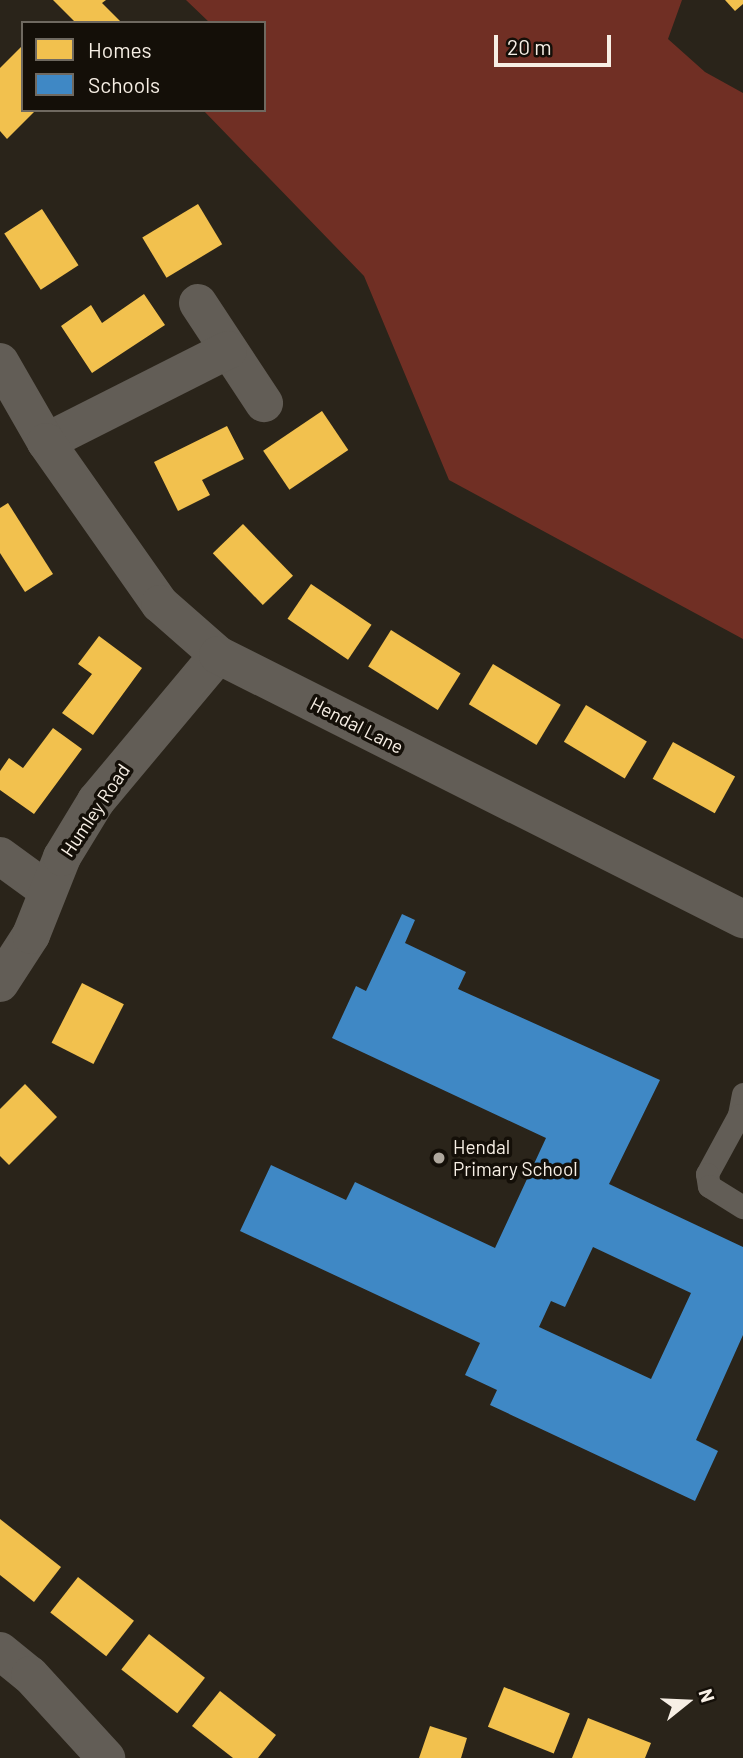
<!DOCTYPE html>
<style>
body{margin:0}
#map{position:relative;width:743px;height:1758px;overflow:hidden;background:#2a241a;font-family:Barlow,sans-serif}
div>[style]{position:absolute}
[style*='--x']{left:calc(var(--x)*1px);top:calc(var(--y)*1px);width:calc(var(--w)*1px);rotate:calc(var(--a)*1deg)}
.green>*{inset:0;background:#702f24}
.homes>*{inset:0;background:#f2c14e;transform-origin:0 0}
.schools>*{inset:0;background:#3f88c5}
.lane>*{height:23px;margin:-11.5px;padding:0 11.5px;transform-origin:11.5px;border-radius:11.5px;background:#625d56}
.street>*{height:38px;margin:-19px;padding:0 19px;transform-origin:19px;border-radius:19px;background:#625d56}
.secondary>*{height:38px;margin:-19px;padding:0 19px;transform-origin:19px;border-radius:19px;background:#625d56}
.dots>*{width:19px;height:19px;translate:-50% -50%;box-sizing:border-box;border:4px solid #140f08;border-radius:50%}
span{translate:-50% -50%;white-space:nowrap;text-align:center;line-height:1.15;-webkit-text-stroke:7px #140f08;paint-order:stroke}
.street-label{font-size:19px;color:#f7efe5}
.poi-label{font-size:19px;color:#f7efe5}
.left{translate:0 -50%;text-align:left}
.legend{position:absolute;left:21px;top:21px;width:245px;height:91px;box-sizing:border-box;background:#140f08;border:2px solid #6f6960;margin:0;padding:9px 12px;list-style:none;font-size:21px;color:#f7efe5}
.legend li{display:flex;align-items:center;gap:14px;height:35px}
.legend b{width:35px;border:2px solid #6f6960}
.north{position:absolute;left:652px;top:1667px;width:70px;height:70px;-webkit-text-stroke:5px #140f08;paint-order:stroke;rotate:72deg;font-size:19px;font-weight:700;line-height:28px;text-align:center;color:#f7efe5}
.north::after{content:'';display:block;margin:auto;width:24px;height:32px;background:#f7efe5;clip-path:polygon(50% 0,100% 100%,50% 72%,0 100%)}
.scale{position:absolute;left:494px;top:35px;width:117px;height:32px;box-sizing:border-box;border:4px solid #f7efe5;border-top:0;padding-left:9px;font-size:21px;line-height:24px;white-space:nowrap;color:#f7efe5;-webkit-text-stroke:5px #140f08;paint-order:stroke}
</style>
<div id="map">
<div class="green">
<i style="clip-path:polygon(186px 0,682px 0,668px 39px,705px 72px,743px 93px,743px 639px,449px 480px,364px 276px,203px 110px,264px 110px,264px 23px,210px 23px)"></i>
</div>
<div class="homes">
<i style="clip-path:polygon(53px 0,106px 0,102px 3px,122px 23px,76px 23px)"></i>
<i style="clip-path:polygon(725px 0,743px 0,743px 4px,735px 11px)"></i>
<i style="clip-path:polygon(23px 45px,23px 110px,36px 110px,7px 139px,0 131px,0 68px)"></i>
<i style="left:198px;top:204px;width:47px;height:65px;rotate:59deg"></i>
<i style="left:42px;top:209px;width:67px;height:45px;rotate:57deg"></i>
<i style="clip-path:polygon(144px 294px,165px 325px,92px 373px,61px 326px,91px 305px,102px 323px)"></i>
<i style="left:322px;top:411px;width:47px;height:71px;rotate:56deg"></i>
<i style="clip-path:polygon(227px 426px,244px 459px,202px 480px,210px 495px,178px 511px,154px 462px)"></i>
<i style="clip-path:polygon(8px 503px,53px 574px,25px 592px,0 553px,0 508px)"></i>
<i style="left:243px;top:524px;width:72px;height:42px;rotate:46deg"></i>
<i style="left:311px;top:584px;width:73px;height:42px;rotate:34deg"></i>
<i style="left:391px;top:630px;width:82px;height:43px;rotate:32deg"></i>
<i style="clip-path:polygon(99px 636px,142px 668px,93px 735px,62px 713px,92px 674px,78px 664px)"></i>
<i style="left:493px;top:664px;width:79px;height:47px;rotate:31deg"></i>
<i style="left:586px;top:705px;width:71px;height:43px;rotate:31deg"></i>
<i style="clip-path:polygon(53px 728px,82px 749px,34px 814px,0 790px,0 771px,9px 758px,23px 768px)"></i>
<i style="left:673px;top:742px;width:71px;height:42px;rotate:29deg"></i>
<i style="left:82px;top:983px;width:47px;height:67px;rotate:27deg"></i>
<i style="clip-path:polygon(25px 1084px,57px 1117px,9px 1165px,0 1156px,0 1109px)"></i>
<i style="clip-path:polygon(0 1519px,61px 1567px,34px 1602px,0 1575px)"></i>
<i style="left:78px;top:1577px;width:71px;height:45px;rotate:38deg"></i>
<i style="left:149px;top:1634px;width:71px;height:45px;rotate:38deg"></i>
<i style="left:504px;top:1687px;width:71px;height:43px;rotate:22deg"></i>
<i style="clip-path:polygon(220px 1691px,276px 1735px,258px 1758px,233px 1758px,192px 1726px)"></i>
<i style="clip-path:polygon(588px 1718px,651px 1743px,645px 1758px,572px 1758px)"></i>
<i style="clip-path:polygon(430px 1726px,467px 1738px,461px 1758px,419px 1758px)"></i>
</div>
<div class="schools">
<i style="clip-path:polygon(evenodd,402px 914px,415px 920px,405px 943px,466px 972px,458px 989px,660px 1080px,609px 1184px,743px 1247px,743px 1335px,696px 1440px,718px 1451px,695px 1501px,490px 1405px,497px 1390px,465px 1375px,480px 1343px,240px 1231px,271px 1165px,346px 1200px,355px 1182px,495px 1248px,546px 1138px,332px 1038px,356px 986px,366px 991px,402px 914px,593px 1247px,691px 1293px,651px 1379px,539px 1327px,551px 1301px,565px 1307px,593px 1247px)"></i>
</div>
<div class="lane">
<i style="--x:743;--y:1094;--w:21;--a:101"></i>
<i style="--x:739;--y:1115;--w:67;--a:118.5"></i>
<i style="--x:707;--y:1174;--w:12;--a:81"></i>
<i style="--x:709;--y:1186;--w:40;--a:32"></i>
</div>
<div class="street">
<i style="--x:198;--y:303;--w:120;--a:56.6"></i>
<i style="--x:46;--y:442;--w:204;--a:-26.8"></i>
<i style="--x:0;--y:856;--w:59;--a:36.1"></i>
<i style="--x:0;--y:983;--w:57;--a:-57.1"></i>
<i style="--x:31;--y:935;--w:84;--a:-68.3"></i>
<i style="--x:62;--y:857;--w:66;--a:-58.7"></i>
<i style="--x:96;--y:801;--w:190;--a:-50.1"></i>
<i style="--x:0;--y:1651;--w:38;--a:39"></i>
<i style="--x:30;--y:1675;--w:113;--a:47.5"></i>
</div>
<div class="secondary">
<i style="--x:0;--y:362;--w:92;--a:60.1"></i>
<i style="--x:46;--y:442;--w:198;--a:54.9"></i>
<i style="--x:160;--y:604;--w:77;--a:41.3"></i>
<i style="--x:218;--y:655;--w:588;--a:26.7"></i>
</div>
<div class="dots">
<i style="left:439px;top:1158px;background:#afa89e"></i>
</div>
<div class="street-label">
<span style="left:357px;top:725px;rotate:27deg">Hendal Lane</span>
<span style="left:95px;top:810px;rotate:-56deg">Humley Road</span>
</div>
<div class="poi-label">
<span class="left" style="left:453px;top:1158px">Hendal<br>Primary School</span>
</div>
<ul class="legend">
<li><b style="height:19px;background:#f2c14e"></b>Homes</li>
<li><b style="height:19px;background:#3f88c5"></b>Schools</li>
</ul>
<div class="north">N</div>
<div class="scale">20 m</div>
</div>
